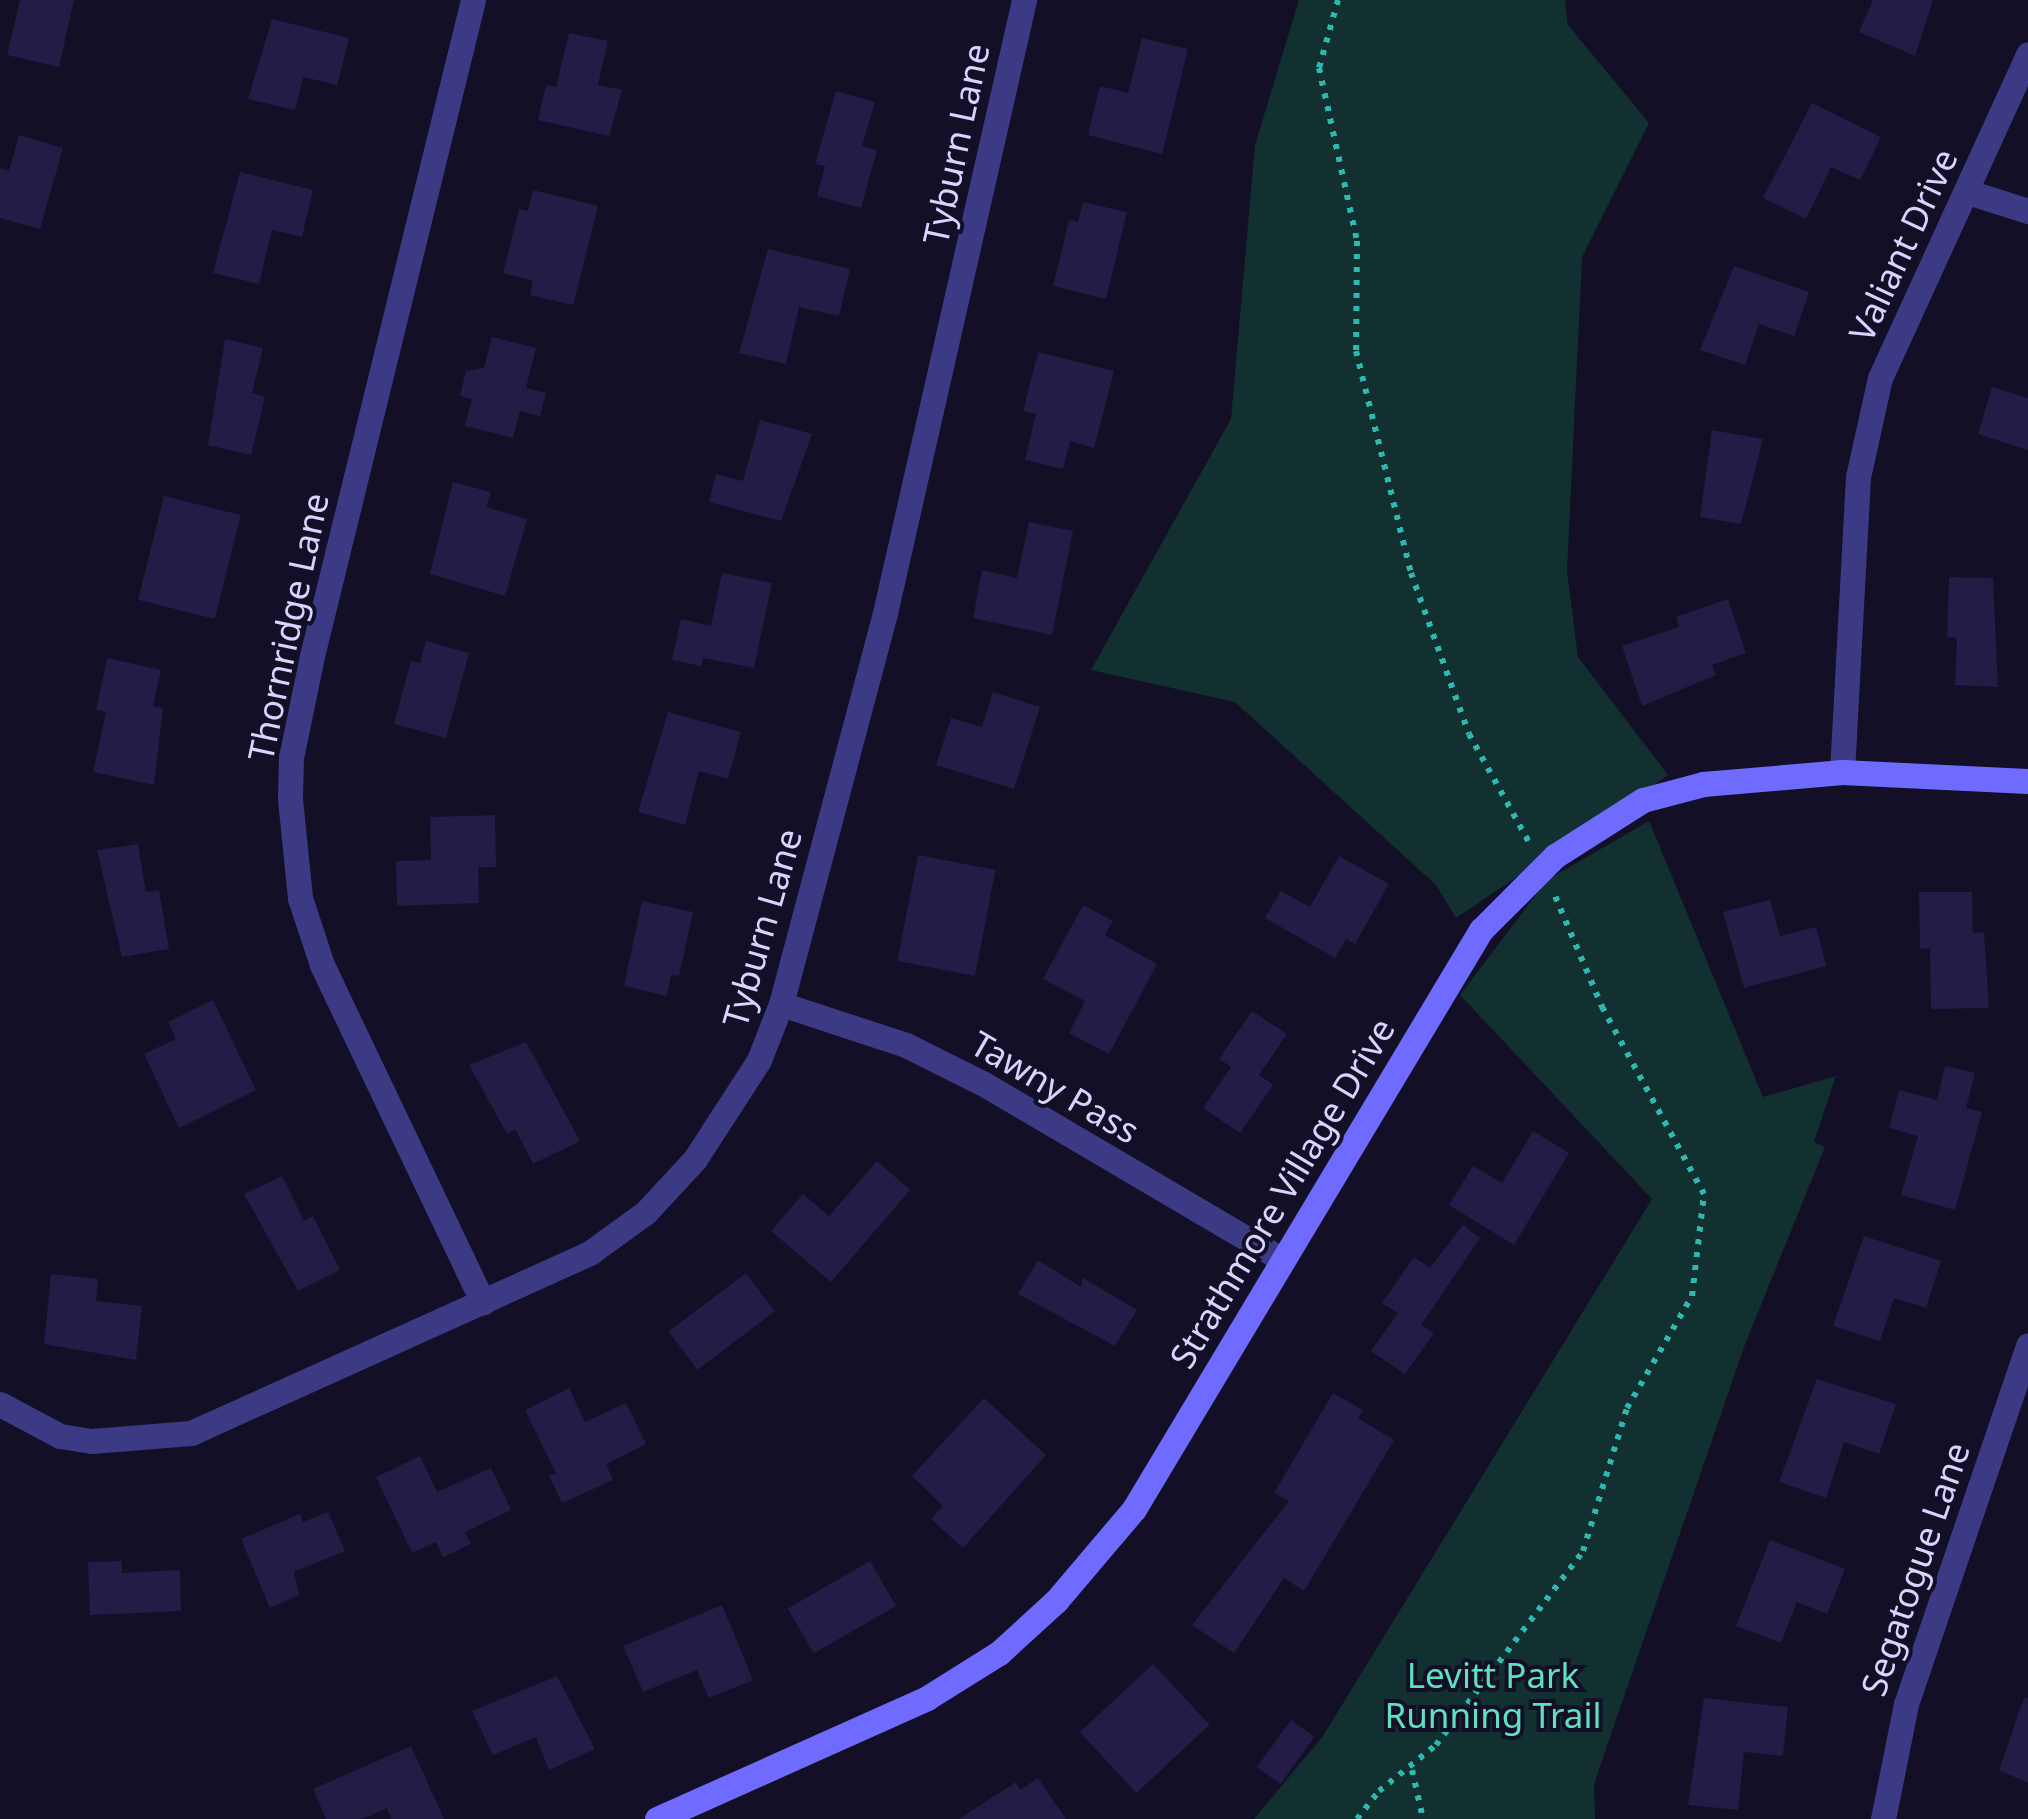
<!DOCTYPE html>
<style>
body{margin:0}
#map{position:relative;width:2028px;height:1819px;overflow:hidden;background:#130f26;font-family:"Noto Sans",sans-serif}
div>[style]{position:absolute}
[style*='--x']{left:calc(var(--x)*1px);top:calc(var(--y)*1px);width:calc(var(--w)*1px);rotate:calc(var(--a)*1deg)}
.green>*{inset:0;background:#12302f}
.building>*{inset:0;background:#241b47;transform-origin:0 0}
.path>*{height:6px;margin-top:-3px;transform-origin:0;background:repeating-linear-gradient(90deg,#2fb8b0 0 5px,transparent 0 13px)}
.street>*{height:25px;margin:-12.5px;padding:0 12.5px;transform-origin:12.5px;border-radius:12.5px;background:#3d3a85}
.secondary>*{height:25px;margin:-12.5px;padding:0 12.5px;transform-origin:12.5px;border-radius:12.5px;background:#6f6bff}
span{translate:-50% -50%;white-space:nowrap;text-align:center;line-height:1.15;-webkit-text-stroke:8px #130f26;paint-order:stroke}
.street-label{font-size:35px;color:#d9d4ff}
.park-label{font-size:35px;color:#5fe0c0}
</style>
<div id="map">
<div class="green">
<i style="clip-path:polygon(1299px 0,1565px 0,1568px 25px,1649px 123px,1582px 257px,1567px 571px,1578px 657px,1668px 775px,1456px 918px,1436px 885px,1235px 702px,1091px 670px,1231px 419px,1255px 145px)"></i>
<i style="clip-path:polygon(1649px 821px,1763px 1097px,1836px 1076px,1814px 1142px,1825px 1147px,1744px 1347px,1594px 1784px,1595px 1819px,1254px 1819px,1323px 1736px,1652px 1199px,1460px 995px,1547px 880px)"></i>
</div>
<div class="building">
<i style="clip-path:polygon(20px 0,74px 0,59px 67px,7px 55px)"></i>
<i style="clip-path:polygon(1873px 0,1933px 0,1915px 56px,1859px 32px)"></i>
<i style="clip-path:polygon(272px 19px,349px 38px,337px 85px,303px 77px,295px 110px,248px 99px)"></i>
<i style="clip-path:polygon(569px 33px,608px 41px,598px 85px,622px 90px,609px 136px,538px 120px,546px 85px,556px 87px)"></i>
<i style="clip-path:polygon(1142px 38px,1188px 49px,1162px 154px,1088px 135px,1100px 86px,1128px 93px)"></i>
<i style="clip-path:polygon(836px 91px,875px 102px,862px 146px,877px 150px,861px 208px,817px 196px,825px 166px,815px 164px)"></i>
<i style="clip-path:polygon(1812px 103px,1881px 137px,1860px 180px,1831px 167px,1806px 219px,1763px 198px)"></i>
<i style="clip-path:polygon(19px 135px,63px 148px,40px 229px,0 218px,0 168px,9px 171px)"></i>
<i style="clip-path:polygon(240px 172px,313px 190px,302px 237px,272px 230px,259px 284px,213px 273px)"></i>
<i style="clip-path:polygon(533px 190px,598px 206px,573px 305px,530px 295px,533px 281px,503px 273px,519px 209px,528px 211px)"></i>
<i style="clip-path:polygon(1083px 202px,1127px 212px,1106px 299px,1053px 286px,1069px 220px,1078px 222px)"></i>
<i style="clip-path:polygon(768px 249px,850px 269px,839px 316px,799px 307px,786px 364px,739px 353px)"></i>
<i style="clip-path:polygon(1734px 266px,1809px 292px,1794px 336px,1759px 324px,1745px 365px,1700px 350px)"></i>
<i style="clip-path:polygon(492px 337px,536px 348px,526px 388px,546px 393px,540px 416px,520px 411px,513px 438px,465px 426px,472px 399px,460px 396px,466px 371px,484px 368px)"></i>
<i style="clip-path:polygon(225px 339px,263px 348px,252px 393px,265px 397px,251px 455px,208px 445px)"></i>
<i style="clip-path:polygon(1038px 352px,1114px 371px,1094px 448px,1070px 441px,1063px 469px,1025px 460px,1036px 414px,1023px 411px)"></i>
<i style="clip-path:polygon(1992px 387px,2028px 398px,2028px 450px,1978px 434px)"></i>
<i style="clip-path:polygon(760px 420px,812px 434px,781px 521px,709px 502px,716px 474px,743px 481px)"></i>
<i style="clip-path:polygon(1712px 430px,1763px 439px,1741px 524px,1700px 517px)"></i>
<i style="clip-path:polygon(453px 482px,491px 492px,486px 507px,527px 519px,505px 596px,430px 574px)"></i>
<i style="left:164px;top:496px;width:79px;height:107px;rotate:14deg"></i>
<i style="clip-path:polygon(1029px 522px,1073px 531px,1052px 635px,973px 618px,982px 570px,1017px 578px)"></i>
<i style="clip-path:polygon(722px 573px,772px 583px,754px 668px,703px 658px,701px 666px,672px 660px,681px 619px,711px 626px)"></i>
<i style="clip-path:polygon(1949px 577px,1993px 578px,1998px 687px,1955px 685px,1957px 638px,1947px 637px)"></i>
<i style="clip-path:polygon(1728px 599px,1746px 653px,1712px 665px,1716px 675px,1642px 706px,1622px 646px,1679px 627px,1676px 617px)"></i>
<i style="clip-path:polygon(426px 641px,469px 653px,446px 738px,394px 724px,411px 661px,420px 663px)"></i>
<i style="clip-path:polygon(107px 658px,161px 670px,153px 706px,163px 708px,154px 785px,93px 772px,106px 712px,96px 710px)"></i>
<i style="clip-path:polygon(993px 692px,1040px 707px,1014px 789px,936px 765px,951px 718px,982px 727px)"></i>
<i style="clip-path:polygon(668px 712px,741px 732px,728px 779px,699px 771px,685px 825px,638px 812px)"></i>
<i style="clip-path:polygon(495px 815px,496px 867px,478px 867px,479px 903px,397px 906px,396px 861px,431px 860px,430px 817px)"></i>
<i style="clip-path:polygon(138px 844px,146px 892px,159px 890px,169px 949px,122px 957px,97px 850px)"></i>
<i style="left:918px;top:855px;width:79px;height:108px;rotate:11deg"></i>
<i style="clip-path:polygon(1339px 856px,1389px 884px,1355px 944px,1346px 939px,1335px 958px,1265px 918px,1281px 891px,1310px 907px)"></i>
<i style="clip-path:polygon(1919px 892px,1972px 892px,1973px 933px,1984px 932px,1989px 1008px,1931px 1009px,1930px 948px,1920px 949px)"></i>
<i style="clip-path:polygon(1770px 900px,1780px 936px,1816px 927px,1826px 966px,1744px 988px,1723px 912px)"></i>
<i style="clip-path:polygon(642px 901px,693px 912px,679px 976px,671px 975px,667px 996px,624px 986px)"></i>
<i style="clip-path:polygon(1083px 905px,1113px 921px,1105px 935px,1157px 964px,1109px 1054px,1069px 1033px,1085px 1001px,1043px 979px)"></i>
<i style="clip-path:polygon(213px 1000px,256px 1090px,179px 1128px,144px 1054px,176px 1039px,168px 1022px)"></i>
<i style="clip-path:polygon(1252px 1011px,1287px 1034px,1259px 1075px,1273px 1085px,1240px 1133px,1203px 1108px,1231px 1067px,1219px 1059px)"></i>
<i style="clip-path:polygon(526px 1042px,580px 1141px,533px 1164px,515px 1129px,507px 1134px,469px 1065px)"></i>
<i style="clip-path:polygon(1945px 1066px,1975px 1073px,1966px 1108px,1982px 1112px,1955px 1210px,1901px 1195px,1918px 1136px,1889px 1128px,1899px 1090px,1937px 1100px)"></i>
<i style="clip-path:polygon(1533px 1131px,1569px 1153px,1514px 1245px,1449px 1205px,1473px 1166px,1502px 1183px)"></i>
<i style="clip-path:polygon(877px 1161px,910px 1190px,831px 1282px,771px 1231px,803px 1194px,829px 1216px)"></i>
<i style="clip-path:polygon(282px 1176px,304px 1221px,313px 1216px,340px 1270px,298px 1291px,244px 1194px)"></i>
<i style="clip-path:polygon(1463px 1225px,1480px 1238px,1421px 1325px,1434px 1333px,1405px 1374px,1371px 1351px,1398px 1313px,1382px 1303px,1414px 1257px,1430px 1268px)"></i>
<i style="clip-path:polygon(1864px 1236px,1941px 1261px,1926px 1308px,1894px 1298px,1880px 1341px,1833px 1326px)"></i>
<i style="clip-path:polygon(1038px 1260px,1081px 1287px,1083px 1278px,1137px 1310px,1115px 1346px,1018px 1294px)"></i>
<i style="left:746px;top:1273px;width:48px;height:97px;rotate:53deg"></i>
<i style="clip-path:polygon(51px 1274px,98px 1279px,96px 1301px,142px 1306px,136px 1360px,44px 1344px)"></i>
<i style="clip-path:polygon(1817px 1379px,1896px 1404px,1879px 1454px,1844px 1442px,1826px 1498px,1779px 1482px)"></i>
<i style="clip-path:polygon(569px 1388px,585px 1422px,626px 1403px,646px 1444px,606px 1464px,613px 1480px,562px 1503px,549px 1476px,556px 1473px,525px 1410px)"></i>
<i style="clip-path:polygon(1333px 1393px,1363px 1410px,1358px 1418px,1394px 1440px,1304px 1591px,1284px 1578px,1234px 1653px,1192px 1625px,1289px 1501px,1274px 1493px)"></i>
<i style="clip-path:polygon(984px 1398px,1046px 1455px,963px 1548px,931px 1519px,943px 1506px,912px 1476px)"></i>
<i style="clip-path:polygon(420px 1456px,437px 1492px,491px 1468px,511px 1510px,465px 1532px,471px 1544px,443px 1557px,436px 1542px,412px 1553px,376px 1477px)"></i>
<i style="clip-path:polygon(328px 1512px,345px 1551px,294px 1572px,299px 1595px,270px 1608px,241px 1539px,300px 1514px,303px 1522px)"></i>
<i style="clip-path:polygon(1770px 1540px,1845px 1569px,1827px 1614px,1797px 1602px,1781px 1643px,1736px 1626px)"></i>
<i style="clip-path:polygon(122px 1561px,122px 1573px,180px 1570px,181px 1611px,90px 1615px,88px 1562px)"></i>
<i style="left:870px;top:1561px;width:52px;height:95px;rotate:60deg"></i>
<i style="clip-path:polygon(722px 1605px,753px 1680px,709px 1698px,697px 1670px,643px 1692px,623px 1646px)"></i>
<i style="left:1153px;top:1664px;width:83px;height:100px;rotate:47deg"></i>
<i style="clip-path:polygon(557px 1676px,595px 1749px,549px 1770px,536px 1737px,493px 1755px,472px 1711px)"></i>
<i style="clip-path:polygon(1704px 1698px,1788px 1707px,1783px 1756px,1744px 1752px,1738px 1810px,1688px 1805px)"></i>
<i style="clip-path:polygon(2024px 1698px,2028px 1698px,2028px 1783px,1999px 1770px)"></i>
<i style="left:1291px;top:1720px;width:29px;height:58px;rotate:36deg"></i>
<i style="clip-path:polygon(411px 1746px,444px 1819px,391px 1819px,387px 1808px,362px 1819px,326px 1819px,313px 1789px)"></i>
<i style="clip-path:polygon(1038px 1778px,1066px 1819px,959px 1819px,1016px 1782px,1020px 1790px)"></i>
</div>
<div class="path">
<i style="--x:1338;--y:0;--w:71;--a:105.6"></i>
<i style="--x:1319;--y:68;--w:177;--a:77.6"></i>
<i style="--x:1357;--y:241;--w:110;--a:90.5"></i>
<i style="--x:1356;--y:351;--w:229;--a:76.1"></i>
<i style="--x:1411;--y:573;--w:171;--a:70.2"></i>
<i style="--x:1469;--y:734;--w:126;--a:61"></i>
<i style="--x:1412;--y:1770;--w:50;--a:77.3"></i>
<i style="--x:1357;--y:1819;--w:36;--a:-52"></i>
<i style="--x:1379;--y:1791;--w:73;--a:-38.9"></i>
<i style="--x:1436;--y:1745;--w:243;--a:-52.8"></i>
<i style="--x:1583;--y:1551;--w:150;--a:-72.9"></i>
<i style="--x:1627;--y:1408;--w:129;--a:-59.9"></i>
<i style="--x:1692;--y:1296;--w:103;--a:-83.3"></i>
<i style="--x:1704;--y:1194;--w:211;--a:-118.6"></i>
<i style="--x:1603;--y:1009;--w:123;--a:-113"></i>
</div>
<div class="street">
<i style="--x:473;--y:0;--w:675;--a:103.79"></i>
<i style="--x:312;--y:656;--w:103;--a:101.7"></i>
<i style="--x:291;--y:757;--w:42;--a:91.4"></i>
<i style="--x:290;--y:799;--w:100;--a:84.2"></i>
<i style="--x:300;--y:898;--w:71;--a:71.8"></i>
<i style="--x:322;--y:965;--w:374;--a:64.5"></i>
<i style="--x:1968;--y:192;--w:63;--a:17.6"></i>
<i style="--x:1842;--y:772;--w:295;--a:-86.9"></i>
<i style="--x:1858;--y:477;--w:101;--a:-77.5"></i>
<i style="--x:1880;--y:378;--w:356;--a:-65.4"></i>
<i style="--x:781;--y:1004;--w:132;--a:18.2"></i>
<i style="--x:906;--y:1045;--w:87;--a:26.6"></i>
<i style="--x:984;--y:1084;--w:347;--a:30.5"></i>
<i style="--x:0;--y:1404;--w:68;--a:28.1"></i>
<i style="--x:60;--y:1436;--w:32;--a:9"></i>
<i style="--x:92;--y:1441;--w:99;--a:-4.6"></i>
<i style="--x:191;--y:1433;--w:439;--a:-24.3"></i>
<i style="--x:591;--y:1252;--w:68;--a:-36"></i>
<i style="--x:646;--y:1212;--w:72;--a:-47.2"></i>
<i style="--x:695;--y:1159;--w:118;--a:-57.1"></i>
<i style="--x:759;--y:1060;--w:60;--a:-68.6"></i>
<i style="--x:781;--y:1004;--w:405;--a:-75.1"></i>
<i style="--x:885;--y:613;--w:629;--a:-77.22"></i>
<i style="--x:1883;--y:1819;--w:117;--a:-78.7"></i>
<i style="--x:1906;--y:1704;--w:379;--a:-71.2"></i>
</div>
<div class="secondary">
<i style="--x:657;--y:1819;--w:296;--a:-24.1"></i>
<i style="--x:927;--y:1698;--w:85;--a:-32"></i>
<i style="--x:999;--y:1653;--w:77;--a:-42.4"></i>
<i style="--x:1056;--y:1601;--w:121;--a:-49.7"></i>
<i style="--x:1134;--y:1509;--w:675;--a:-59.07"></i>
<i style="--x:1481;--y:930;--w:105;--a:-45"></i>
<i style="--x:1555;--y:856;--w:104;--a:-32.5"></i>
<i style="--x:1643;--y:800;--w:62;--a:-14.9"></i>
<i style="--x:1703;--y:784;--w:140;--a:-4.9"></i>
<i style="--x:1842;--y:772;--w:186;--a:2.8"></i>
</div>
<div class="street-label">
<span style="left:956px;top:144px;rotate:-78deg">Tyburn Lane</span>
<span style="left:1903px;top:245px;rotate:-65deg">Valiant Drive</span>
<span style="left:288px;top:627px;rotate:-78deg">Thornridge Lane</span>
<span style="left:762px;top:928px;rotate:-74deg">Tyburn Lane</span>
<span style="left:1055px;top:1087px;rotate:30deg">Tawny Pass</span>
<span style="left:1282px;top:1193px;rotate:-59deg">Strathmore Village Drive</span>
<span style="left:1915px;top:1569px;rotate:-71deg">Segatogue Lane</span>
</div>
<div class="park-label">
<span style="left:1493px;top:1695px">Levitt Park<br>Running Trail</span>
</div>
</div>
